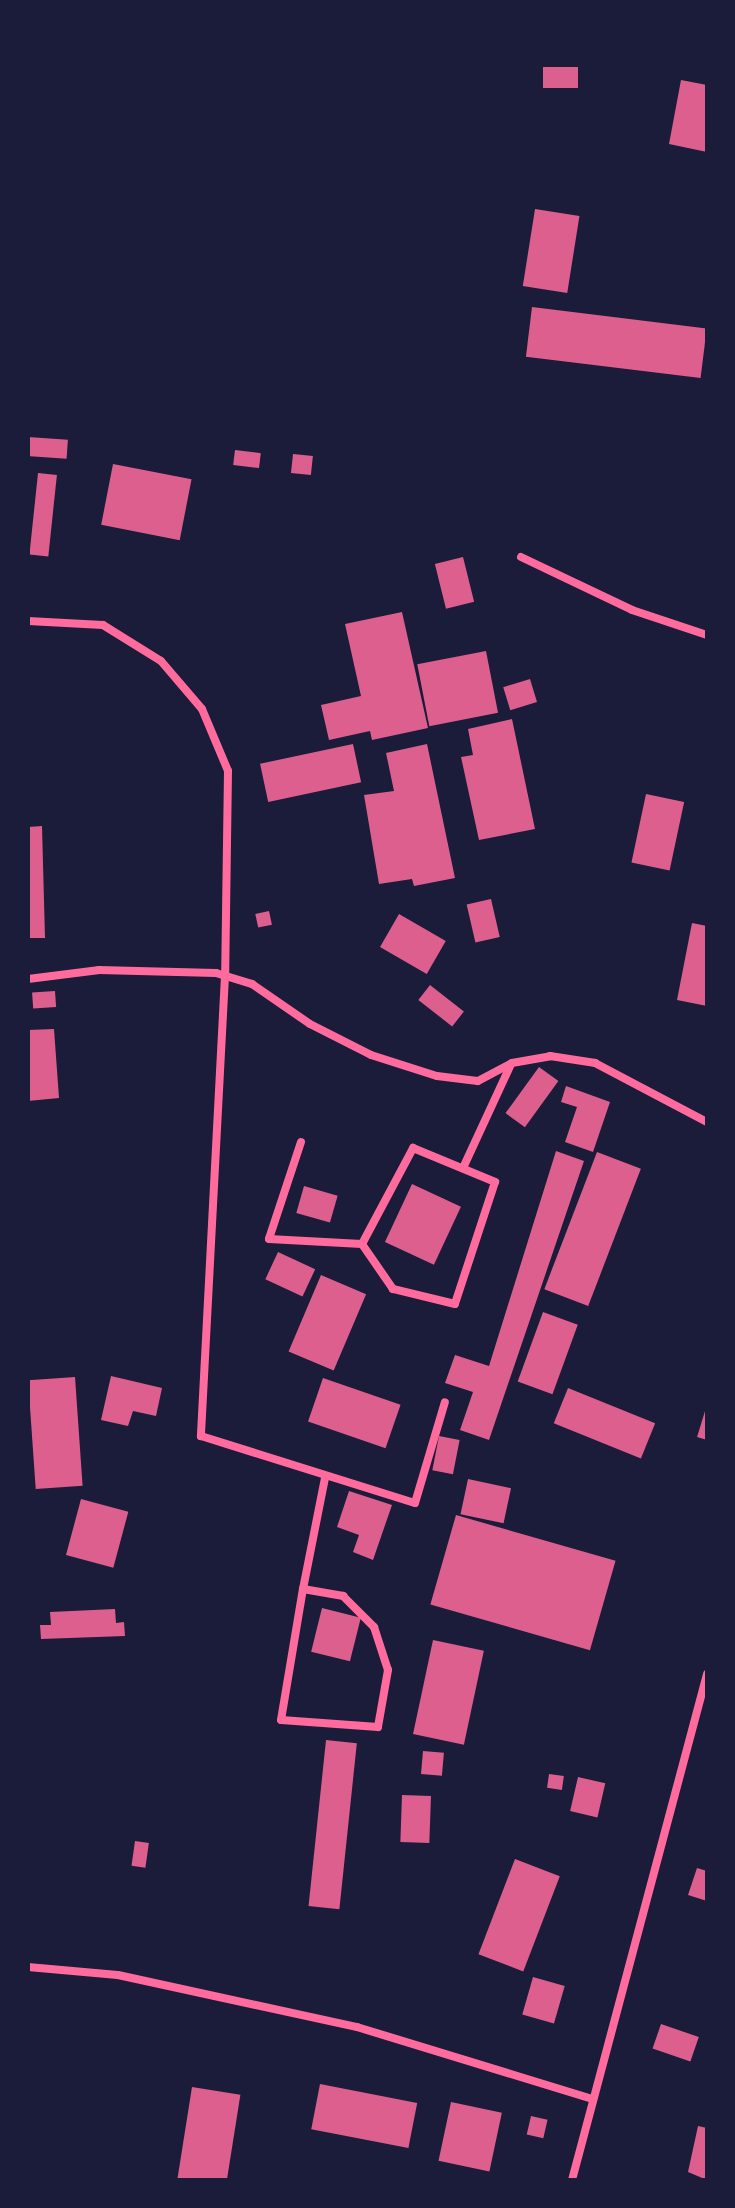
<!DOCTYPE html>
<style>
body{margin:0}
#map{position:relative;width:735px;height:2208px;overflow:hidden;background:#1b1b3a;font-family:"Times New Roman",serif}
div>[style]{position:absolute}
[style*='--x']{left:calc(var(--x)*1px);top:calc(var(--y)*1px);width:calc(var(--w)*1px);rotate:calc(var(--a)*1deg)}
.building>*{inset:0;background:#dd5f8e;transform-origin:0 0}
.minor>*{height:8px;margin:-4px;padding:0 4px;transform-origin:4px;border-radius:4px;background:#ff6b9d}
span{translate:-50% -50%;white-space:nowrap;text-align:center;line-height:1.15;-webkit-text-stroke:8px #1b1b3a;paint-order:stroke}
.frame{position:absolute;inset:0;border:30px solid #1b1b3a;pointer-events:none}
</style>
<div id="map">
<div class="building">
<i style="left:543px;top:67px;width:35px;height:21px"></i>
<i style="clip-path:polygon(681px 80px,707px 85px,707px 152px,669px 144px)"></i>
<i style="left:535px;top:209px;width:45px;height:78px;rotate:9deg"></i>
<i style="left:532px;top:307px;width:176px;height:50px;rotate:7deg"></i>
<i style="left:28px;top:437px;width:40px;height:19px;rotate:4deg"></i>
<i style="left:235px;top:450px;width:26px;height:15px;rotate:7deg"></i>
<i style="left:293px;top:454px;width:20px;height:19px;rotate:6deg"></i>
<i style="left:113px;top:464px;width:80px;height:62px;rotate:11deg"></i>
<i style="left:38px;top:473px;width:19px;height:82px;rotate:6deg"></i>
<i style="left:463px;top:557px;width:46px;height:29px;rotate:76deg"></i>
<i style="clip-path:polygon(402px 612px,428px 728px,372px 740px,370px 731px,329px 740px,321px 705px,361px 696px,345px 624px)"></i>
<i style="left:486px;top:651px;width:63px;height:70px;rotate:79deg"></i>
<i style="left:530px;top:679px;width:24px;height:28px;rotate:73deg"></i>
<i style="clip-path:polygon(512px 719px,535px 829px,479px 840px,461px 757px,473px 755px,468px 729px)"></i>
<i style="left:353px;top:744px;width:39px;height:95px;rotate:78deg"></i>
<i style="clip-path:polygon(427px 744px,455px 878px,414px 886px,412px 879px,379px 884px,364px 795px,394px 791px,386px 753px)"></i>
<i style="left:646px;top:794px;width:39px;height:70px;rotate:12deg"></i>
<i style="clip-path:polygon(42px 826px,45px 938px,28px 938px,28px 827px)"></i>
<i style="left:491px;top:899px;width:39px;height:25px;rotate:77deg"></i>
<i style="left:269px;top:911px;width:14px;height:14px;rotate:78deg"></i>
<i style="left:399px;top:914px;width:54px;height:38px;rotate:30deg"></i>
<i style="clip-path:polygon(692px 923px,707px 926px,707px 1006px,677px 1000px)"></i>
<i style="left:430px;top:985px;width:43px;height:19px;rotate:38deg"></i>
<i style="left:55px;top:991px;width:16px;height:23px;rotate:86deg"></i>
<i style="clip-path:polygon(54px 1029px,59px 1098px,28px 1101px,28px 1030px)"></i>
<i style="left:539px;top:1067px;width:24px;height:57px;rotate:36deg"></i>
<i style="clip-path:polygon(566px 1086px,610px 1102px,593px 1152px,565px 1142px,577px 1107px,561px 1102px)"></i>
<i style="clip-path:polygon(556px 1151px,584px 1161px,489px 1440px,460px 1430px,473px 1392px,445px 1383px,455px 1355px,489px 1366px)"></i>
<i style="left:597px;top:1152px;width:47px;height:147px;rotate:21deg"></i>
<i style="left:412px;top:1184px;width:54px;height:64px;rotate:25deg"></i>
<i style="left:304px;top:1186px;width:35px;height:28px;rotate:16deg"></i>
<i style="left:278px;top:1252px;width:41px;height:30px;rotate:25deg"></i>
<i style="left:321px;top:1275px;width:49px;height:83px;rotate:23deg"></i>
<i style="left:543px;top:1312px;width:37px;height:74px;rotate:20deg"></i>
<i style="clip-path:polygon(111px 1376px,162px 1388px,156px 1416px,133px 1411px,128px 1426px,101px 1420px)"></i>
<i style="left:75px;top:1377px;width:109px;height:47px;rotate:86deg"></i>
<i style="left:323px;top:1378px;width:82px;height:46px;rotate:19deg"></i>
<i style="left:568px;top:1388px;width:94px;height:38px;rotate:22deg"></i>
<i style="clip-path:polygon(706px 1408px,707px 1408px,707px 1440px,697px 1437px)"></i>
<i style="left:439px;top:1436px;width:21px;height:35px;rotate:11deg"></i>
<i style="left:468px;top:1479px;width:44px;height:36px;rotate:12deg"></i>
<i style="clip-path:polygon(349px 1491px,392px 1505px,373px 1560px,353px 1552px,359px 1535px,337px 1527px)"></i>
<i style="left:81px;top:1499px;width:49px;height:58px;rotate:15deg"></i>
<i style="left:456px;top:1515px;width:166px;height:93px;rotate:16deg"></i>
<i style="left:322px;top:1608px;width:40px;height:45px;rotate:14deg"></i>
<i style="clip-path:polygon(115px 1609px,116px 1623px,124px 1622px,125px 1636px,41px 1639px,40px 1625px,51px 1625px,50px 1612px)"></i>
<i style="left:433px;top:1640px;width:52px;height:96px;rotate:12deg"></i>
<i style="left:326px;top:1740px;width:31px;height:167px;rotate:6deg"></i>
<i style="left:423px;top:1751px;width:21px;height:23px;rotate:5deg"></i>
<i style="left:549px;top:1774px;width:15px;height:14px;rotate:8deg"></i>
<i style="left:578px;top:1777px;width:28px;height:35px;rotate:13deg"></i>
<i style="left:402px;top:1795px;width:29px;height:47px;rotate:2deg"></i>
<i style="left:135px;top:1841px;width:14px;height:25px;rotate:8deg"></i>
<i style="left:515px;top:1859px;width:48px;height:102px;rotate:21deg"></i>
<i style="clip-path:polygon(697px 1868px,707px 1871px,707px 1901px,688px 1895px)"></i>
<i style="left:533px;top:1977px;width:33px;height:39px;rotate:16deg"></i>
<i style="left:661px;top:2024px;width:40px;height:26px;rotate:19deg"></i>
<i style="left:320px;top:2084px;width:99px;height:46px;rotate:11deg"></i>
<i style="left:192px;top:2087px;width:49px;height:94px;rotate:9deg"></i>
<i style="left:451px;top:2102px;width:52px;height:60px;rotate:12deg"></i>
<i style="left:531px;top:2116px;width:17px;height:19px;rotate:13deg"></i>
<i style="clip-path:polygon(698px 2126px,707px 2128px,707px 2180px,688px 2172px)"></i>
</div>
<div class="minor">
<i style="--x:521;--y:557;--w:123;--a:25.5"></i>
<i style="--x:632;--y:610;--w:79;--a:18.4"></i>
<i style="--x:28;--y:621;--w:75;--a:3.1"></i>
<i style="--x:103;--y:625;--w:68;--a:31.8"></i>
<i style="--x:161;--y:661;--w:63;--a:49.5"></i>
<i style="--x:202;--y:709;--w:67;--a:67.2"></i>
<i style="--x:228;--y:771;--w:205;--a:90.8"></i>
<i style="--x:225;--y:976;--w:461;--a:93"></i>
<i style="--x:201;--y:1436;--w:224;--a:17.4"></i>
<i style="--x:415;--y:1503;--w:105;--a:-73.5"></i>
<i style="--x:28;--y:979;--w:72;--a:-7.2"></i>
<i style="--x:99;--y:970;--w:117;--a:1.5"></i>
<i style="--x:216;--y:973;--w:38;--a:17"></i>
<i style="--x:252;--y:984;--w:70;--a:34.6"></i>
<i style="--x:310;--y:1024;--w:68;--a:26.9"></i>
<i style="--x:371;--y:1055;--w:69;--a:17.7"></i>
<i style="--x:437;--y:1076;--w:41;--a:7"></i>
<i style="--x:478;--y:1081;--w:38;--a:-28"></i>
<i style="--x:512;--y:1063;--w:39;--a:-10"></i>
<i style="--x:550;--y:1056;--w:46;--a:8.8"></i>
<i style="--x:595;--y:1063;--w:127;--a:27.8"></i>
<i style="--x:301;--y:1142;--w:102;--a:108.3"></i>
<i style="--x:269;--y:1239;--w:93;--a:3.1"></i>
<i style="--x:413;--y:1148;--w:89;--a:22.5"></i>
<i style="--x:495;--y:1182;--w:128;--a:108.2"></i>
<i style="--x:455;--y:1304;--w:64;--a:-166.4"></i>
<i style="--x:393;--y:1289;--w:55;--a:-124.6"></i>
<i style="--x:362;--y:1244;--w:109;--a:-62"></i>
<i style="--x:463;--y:1168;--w:115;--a:-65.2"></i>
<i style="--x:303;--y:1589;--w:41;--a:9.9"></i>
<i style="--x:343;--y:1596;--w:44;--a:45"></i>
<i style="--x:374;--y:1627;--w:45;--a:72"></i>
<i style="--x:388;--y:1670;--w:58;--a:100"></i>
<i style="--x:378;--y:1727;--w:97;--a:-175.9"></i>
<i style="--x:281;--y:1720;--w:133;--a:-80.5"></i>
<i style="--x:303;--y:1589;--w:113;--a:-78.8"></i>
<i style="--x:28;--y:1967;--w:90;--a:5.1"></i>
<i style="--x:118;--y:1975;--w:245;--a:12.3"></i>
<i style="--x:357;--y:2027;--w:247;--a:17"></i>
<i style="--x:572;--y:2180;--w:524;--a:-75.06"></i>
</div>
<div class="frame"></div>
</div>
